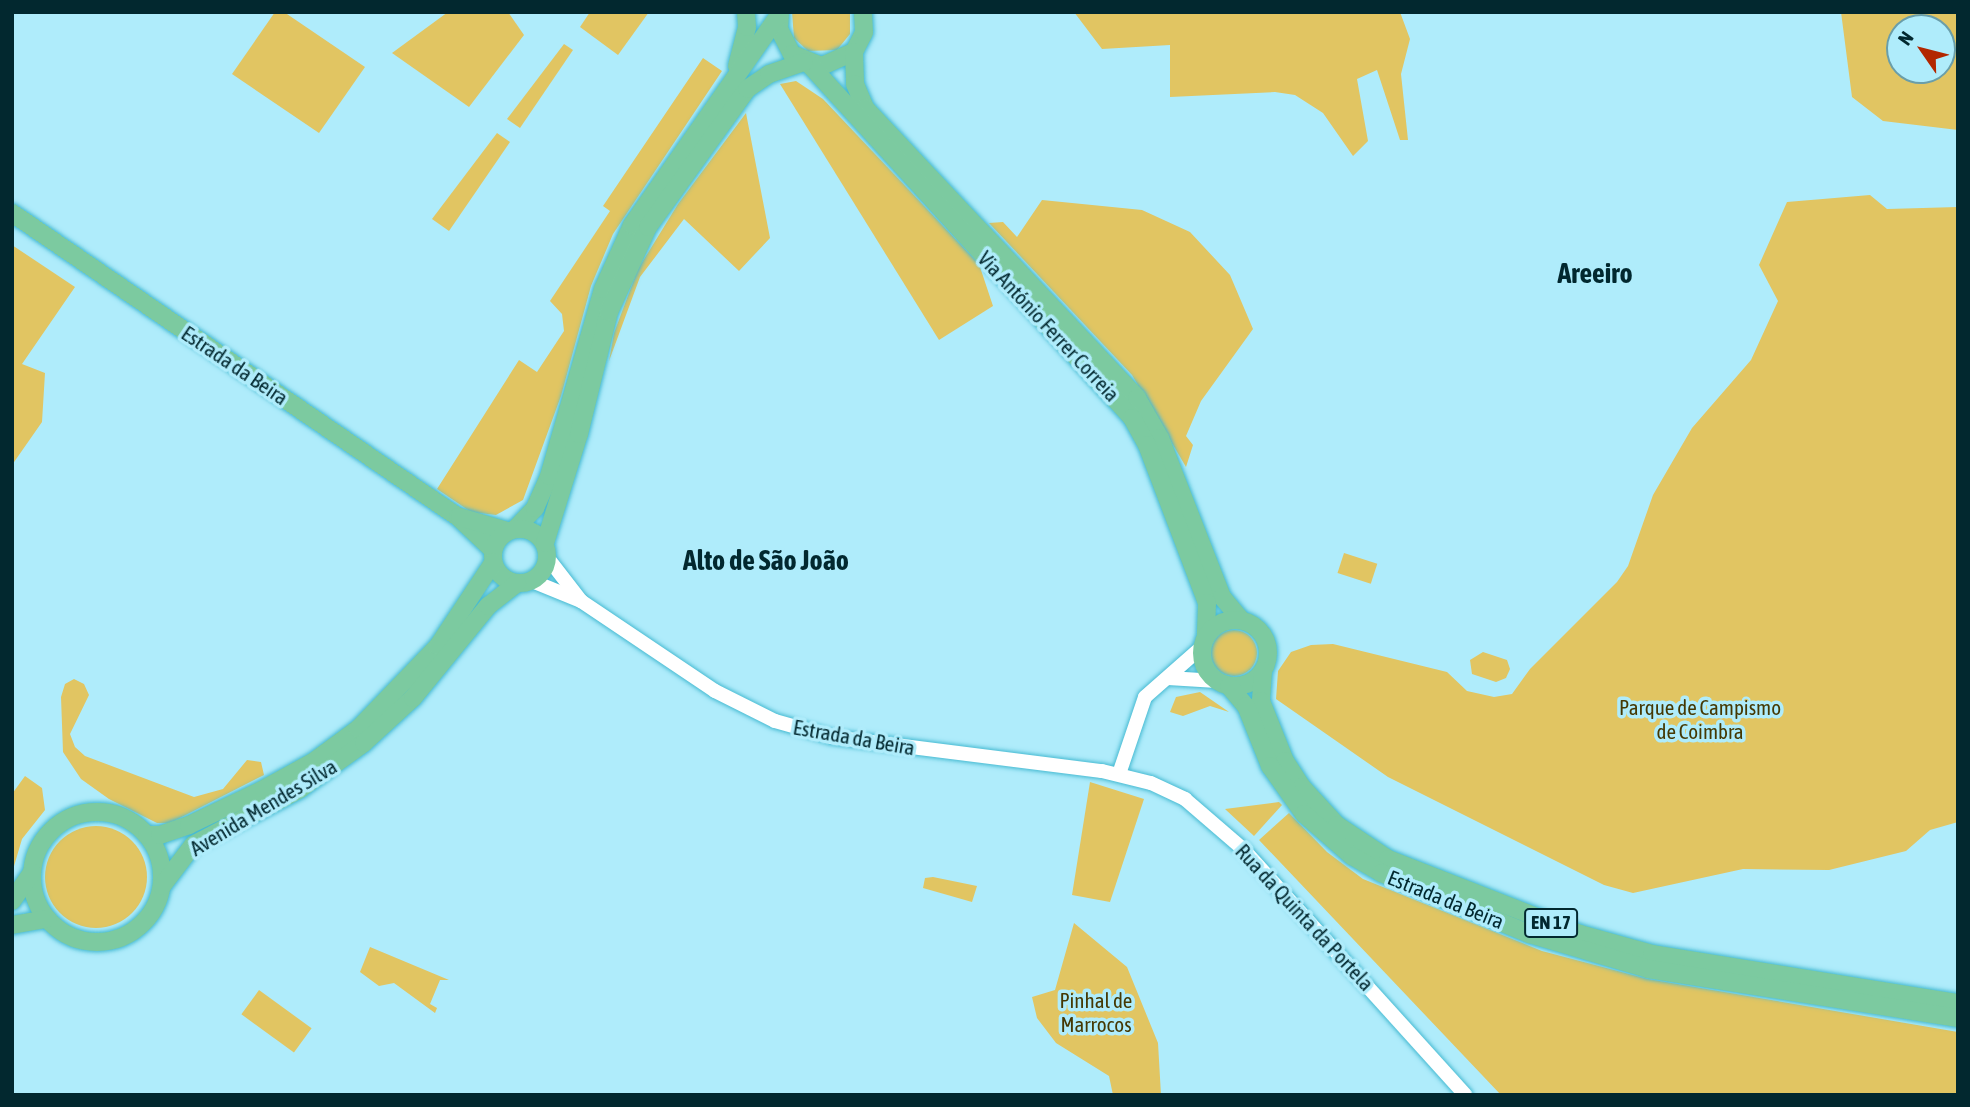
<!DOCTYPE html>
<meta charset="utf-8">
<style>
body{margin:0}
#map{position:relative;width:1970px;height:1107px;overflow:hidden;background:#afecfb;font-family:"Asap Condensed",sans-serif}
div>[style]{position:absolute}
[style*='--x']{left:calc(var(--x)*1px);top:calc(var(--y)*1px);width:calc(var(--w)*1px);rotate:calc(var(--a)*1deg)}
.green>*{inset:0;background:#e1c562;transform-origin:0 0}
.round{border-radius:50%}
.roads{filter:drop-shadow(0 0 2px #46bad2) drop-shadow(0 0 2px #46bad2)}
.minor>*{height:14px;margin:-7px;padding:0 7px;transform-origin:7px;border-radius:7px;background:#fff}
.major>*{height:18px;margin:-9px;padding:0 9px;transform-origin:9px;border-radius:9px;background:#7ccaa0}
.major>.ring{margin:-9px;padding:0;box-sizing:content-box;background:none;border:18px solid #7ccaa0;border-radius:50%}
span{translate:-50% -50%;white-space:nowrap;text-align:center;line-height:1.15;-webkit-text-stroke:7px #afecfb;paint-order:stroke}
.shield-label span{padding:2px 5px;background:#afecfb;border:2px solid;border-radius:5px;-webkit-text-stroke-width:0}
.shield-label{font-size:19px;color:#02282f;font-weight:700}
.street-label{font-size:21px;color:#02282f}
.park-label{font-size:21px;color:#453803}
.district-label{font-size:28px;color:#02282f;font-weight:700}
.frame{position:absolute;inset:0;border:14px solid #02282f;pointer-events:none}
.north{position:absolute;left:1886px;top:14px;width:70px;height:70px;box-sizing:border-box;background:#afecfb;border:2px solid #6a9ea9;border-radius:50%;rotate:305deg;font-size:19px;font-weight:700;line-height:28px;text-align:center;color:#02282f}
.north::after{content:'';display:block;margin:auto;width:24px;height:32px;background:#b22700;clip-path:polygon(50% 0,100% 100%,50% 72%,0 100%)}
</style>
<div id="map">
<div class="green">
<i style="clip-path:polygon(275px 12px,284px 12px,365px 67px,319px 133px,232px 74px)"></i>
<i style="clip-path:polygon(448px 12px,508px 12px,524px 35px,469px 107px,392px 53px)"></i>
<i style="clip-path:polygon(590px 12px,649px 12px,618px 55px,580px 27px)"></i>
<i style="clip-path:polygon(792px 12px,850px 12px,850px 34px,837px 50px,808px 51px,794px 38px)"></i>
<i style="clip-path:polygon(1074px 12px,1400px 12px,1410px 39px,1401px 74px,1408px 140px,1400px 140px,1377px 70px,1357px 79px,1368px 141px,1353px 156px,1323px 113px,1295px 95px,1275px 92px,1170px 97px,1170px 45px,1102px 49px)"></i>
<i style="clip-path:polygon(evenodd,1841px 12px,1958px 12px,1958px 130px,1883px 121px,1852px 97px,1841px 12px,1900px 28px,1942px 28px,1942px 70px,1900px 70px,1900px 28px)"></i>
<i style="clip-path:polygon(564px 44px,573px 50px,520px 128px,507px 119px)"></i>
<i style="clip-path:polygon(703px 58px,722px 71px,613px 234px,591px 286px,561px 396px,523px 500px,496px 515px,471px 512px,437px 489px,519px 360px,537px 372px,564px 331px,562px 314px,550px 301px,610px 211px,603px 206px)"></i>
<i style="clip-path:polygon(796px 81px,823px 99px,979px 264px,993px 306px,939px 340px,780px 84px)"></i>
<i style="clip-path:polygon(746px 113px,770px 238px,739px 271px,684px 219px,640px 277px,609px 361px,614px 333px,638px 269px,678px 204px)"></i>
<i style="clip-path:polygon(497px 133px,510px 142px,449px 231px,432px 219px)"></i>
<i style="clip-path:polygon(1870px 195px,1887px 209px,1958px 207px,1958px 822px,1930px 830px,1906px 851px,1829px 870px,1743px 869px,1633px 893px,1604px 885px,1388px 777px,1276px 699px,1278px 671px,1291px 652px,1311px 645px,1333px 644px,1447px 672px,1467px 691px,1494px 697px,1512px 694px,1530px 669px,1617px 582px,1628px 566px,1653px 495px,1692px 428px,1751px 360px,1778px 301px,1759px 265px,1787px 202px)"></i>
<i style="clip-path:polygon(1042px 200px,1142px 210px,1190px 232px,1230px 275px,1253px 329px,1201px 401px,1186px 436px,1193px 445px,1186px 467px,1132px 375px,989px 223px,1003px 222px,1017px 237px)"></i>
<i style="clip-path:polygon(12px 245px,75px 287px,22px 364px,45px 373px,42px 422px,12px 465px)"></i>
<i style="left:1344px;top:553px;width:35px;height:21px;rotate:18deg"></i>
<i class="round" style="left:1211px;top:630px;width:46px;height:46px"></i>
<i style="clip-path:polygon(1483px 652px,1507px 660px,1510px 669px,1506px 678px,1496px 682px,1472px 674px,1470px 660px)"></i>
<i style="clip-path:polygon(74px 679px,84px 684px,89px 695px,70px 734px,75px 747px,85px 756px,194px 797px,223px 789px,247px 760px,261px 762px,264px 775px,170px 823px,157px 823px,109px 799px,81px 779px,63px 752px,61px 697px,65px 684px)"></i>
<i style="clip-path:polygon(1200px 692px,1229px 712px,1210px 706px,1183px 716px,1170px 712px,1176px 697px)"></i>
<i style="clip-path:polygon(25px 776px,42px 788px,45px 810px,22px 839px,12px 873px,12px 794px)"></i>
<i style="clip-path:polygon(1090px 782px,1144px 799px,1110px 902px,1072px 895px)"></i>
<i style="clip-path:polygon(1279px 802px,1282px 805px,1254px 836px,1225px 809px)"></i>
<i style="clip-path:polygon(1289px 813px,1327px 852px,1363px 879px,1542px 951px,1648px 979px,1958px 1032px,1958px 1095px,1501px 1095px,1259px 840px)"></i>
<i class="round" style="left:45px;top:826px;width:102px;height:102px"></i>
<i style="clip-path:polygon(933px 877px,977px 886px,972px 902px,923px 888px,925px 878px)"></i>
<i style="clip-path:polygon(1074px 923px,1127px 967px,1158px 1043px,1161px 1095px,1113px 1095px,1109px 1076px,1056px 1043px,1037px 1018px,1032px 997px,1055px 990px)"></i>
<i style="clip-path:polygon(370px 947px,449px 980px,440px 980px,430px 1004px,437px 1008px,435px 1013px,394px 983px,379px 986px,360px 972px)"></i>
<i style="left:259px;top:990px;width:65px;height:30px;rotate:36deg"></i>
</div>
<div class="roads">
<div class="minor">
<i style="--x:547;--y:557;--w:56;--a:52.3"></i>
<i style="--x:532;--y:581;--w:53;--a:22.2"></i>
<i style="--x:581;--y:601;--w:161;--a:33.9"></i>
<i style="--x:715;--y:691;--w:67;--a:26.6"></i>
<i style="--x:775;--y:721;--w:59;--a:15.7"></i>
<i style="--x:832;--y:737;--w:272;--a:7.2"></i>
<i style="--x:1102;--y:771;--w:50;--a:13.8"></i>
<i style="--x:1151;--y:783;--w:38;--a:25"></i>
<i style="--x:1185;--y:799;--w:78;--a:40.8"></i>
<i style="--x:1244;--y:850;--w:330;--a:47.9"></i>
<i style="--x:1168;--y:678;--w:49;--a:3.5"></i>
<i style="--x:1119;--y:774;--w:81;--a:-71.3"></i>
<i style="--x:1145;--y:697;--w:76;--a:-41.3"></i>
</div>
<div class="major">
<i style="--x:780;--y:12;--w:17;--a:93"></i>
<i style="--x:779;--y:29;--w:28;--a:63"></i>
<i style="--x:792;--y:54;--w:32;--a:22"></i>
<i style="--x:822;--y:66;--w:35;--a:-24"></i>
<i style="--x:854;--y:52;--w:22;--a:-63"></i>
<i style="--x:864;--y:32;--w:20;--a:-93"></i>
<i style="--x:854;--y:52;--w:32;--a:88"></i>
<i style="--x:855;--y:84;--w:26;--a:67"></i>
<i style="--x:865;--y:108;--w:398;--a:46.8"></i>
<i style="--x:1137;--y:398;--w:46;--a:60.1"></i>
<i style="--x:1160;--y:438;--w:171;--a:68.7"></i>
<i style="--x:1222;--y:597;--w:30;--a:50"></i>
<i style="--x:809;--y:64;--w:479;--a:47.6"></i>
<i style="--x:1132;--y:418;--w:31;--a:61"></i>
<i style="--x:1147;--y:445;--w:169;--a:69.2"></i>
<i style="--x:1207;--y:603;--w:32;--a:92"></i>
<i style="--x:737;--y:66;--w:40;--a:-75.6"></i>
<i style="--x:747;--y:27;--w:15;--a:-94"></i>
<i style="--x:12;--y:213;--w:540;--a:34.28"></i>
<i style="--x:458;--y:517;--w:48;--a:43.3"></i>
<i style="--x:460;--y:517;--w:49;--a:16.6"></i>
<i style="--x:516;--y:528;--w:28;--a:-46"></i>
<i style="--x:535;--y:508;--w:35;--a:-66"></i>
<i style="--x:549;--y:476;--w:195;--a:-73.9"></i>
<i style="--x:603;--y:289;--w:70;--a:-65.6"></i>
<i style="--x:632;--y:225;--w:256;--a:-55"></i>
<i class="ring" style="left:493px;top:529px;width:36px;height:36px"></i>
<i style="--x:545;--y:543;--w:114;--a:-72.7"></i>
<i style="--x:579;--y:434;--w:126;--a:-76.2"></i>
<i style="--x:609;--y:312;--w:94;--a:-65.4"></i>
<i style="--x:648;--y:227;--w:170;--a:-54.3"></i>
<i style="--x:747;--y:89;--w:27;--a:-34"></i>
<i style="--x:769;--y:74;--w:37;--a:-19"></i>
<i class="ring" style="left:1202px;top:620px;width:48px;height:48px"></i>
<i style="--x:1263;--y:671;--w:30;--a:94"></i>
<i style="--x:1261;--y:701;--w:65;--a:68.2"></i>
<i style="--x:1285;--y:761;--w:31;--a:57"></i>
<i style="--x:1302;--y:787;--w:52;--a:47.4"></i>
<i style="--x:1337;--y:825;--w:61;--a:33.7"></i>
<i style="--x:1388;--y:859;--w:206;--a:21.3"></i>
<i style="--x:1580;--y:934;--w:75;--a:15.5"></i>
<i style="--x:1652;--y:954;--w:310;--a:9.1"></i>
<i style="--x:1229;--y:686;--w:26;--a:50"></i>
<i style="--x:1246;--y:706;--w:65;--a:68.2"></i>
<i style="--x:1270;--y:766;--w:59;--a:54.7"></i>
<i style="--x:1304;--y:814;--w:64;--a:41.2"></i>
<i style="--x:1352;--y:856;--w:34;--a:30"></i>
<i style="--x:1381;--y:873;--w:161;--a:22.3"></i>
<i style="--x:1530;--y:934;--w:123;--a:16.5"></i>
<i style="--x:1648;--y:969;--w:314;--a:9"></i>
<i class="ring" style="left:32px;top:812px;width:112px;height:112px"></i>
<i style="--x:147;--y:835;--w:13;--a:0"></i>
<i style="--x:160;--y:835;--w:31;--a:-19"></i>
<i style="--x:189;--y:825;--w:83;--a:-25.6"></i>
<i style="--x:264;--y:789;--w:56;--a:-28.9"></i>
<i style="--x:313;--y:762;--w:56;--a:-36.3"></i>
<i style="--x:358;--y:729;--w:115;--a:-46.1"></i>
<i style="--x:438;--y:646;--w:100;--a:-56.5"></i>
<i style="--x:162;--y:886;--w:51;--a:-52.9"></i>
<i style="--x:193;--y:845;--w:121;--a:-27.6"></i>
<i style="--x:300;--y:789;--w:79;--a:-35.7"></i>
<i style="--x:364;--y:743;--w:67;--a:-42.6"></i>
<i style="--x:413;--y:698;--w:119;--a:-50.8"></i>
<i style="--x:488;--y:606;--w:37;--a:-38"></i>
<i style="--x:12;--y:901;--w:35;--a:-55"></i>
<i style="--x:12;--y:925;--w:36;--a:-10"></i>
</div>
</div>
<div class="shield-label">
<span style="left:1551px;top:923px">EN 17</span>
</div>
<div class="street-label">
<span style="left:1049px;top:326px;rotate:47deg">Via António Ferrer Correia</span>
<span style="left:235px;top:365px;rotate:34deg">Estrada da Beira</span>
<span style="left:854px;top:737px;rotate:10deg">Estrada da Beira</span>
<span style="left:263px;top:807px;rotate:-31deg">Avenida Mendes Silva</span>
<span style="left:1446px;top:899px;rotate:22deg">Estrada da Beira</span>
<span style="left:1305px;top:917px;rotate:47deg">Rua da Quinta da Portela</span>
</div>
<div class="park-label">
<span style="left:1700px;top:719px">Parque de Campismo<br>de Coimbra</span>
<span style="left:1096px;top:1012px">Pinhal de<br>Marrocos</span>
</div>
<div class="district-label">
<span style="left:1595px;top:273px">Areeiro</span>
<span style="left:766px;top:560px">Alto de São João</span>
</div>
<div class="frame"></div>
<div class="north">N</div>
</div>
